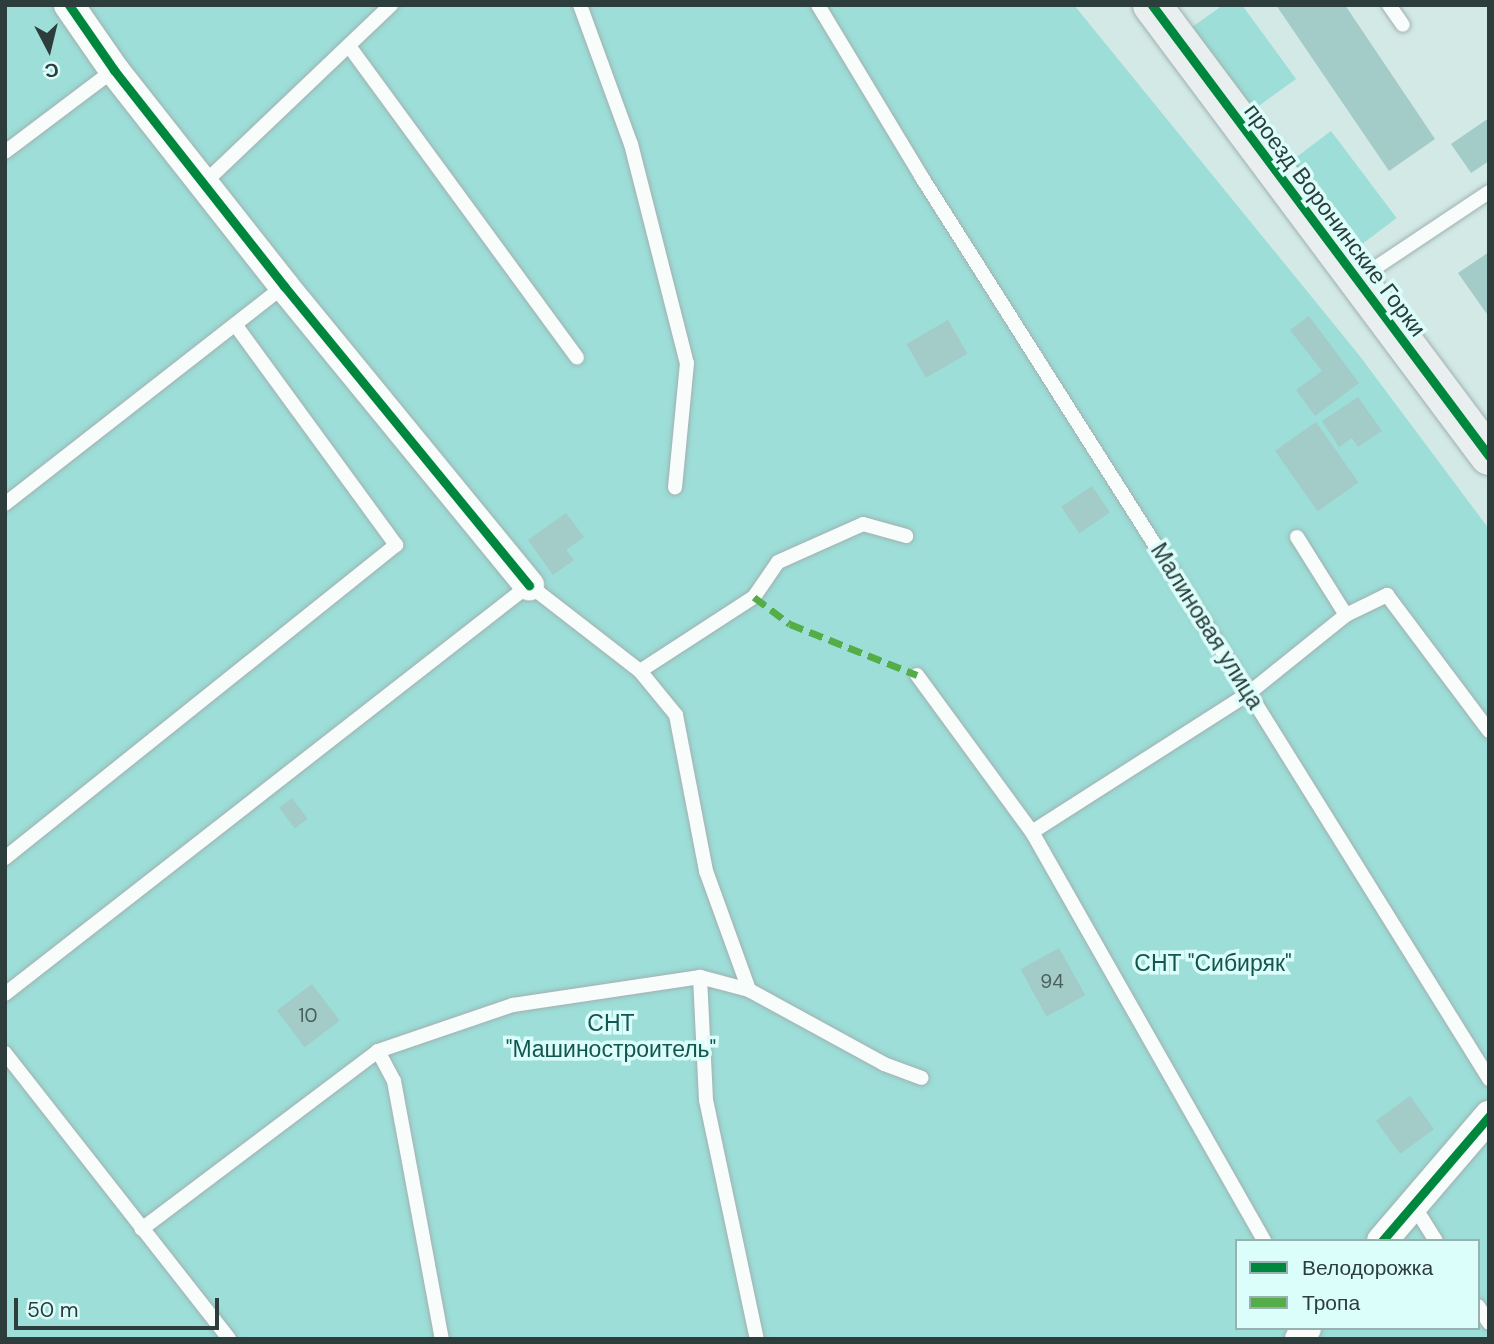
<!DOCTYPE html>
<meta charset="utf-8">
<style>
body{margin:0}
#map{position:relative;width:1494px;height:1344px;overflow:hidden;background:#d2e9e6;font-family:"DM Sans",sans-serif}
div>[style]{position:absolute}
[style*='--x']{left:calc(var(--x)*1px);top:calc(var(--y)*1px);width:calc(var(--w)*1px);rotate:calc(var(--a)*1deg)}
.green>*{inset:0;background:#9dded8;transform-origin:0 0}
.building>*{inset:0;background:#a3cbc8;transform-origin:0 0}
.roads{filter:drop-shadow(0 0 2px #9fb1b0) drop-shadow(0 0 2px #9fb1b0)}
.lane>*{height:14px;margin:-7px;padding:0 7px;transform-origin:7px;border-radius:7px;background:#f8fcfb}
.street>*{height:30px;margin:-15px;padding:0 15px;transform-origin:15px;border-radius:15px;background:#f8fcfb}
.secondary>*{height:38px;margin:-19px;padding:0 19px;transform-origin:19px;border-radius:19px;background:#e8efee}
.quiet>*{height:7px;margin-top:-3.5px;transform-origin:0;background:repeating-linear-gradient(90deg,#54ad46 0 14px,transparent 0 21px)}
.cycleway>*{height:9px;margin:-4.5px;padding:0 4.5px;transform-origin:4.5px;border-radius:4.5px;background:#00873e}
span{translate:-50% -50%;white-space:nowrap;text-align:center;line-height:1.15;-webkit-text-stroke:7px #dcfefb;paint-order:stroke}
.number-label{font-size:19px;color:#4a605e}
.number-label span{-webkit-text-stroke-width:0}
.street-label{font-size:23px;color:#2c3d3b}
.park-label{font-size:23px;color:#135550}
.frame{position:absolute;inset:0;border:7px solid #2c3d3b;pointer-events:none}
.legend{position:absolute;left:1235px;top:1239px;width:245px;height:91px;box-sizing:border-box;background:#dcfefb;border:2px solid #96b1ae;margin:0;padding:9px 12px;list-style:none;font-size:21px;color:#2c3d3b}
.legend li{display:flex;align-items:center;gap:14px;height:35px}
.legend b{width:35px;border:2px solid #96b1ae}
.north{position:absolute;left:14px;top:14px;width:70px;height:70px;-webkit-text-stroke:5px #dcfefb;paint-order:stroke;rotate:173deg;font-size:19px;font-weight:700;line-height:28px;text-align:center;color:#2c3d3b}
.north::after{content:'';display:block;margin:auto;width:24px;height:32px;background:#2c3d3b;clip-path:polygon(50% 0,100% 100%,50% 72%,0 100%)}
.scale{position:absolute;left:14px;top:1298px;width:205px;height:32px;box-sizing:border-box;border:4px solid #2c3d3b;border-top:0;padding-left:9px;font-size:21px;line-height:24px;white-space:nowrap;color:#2c3d3b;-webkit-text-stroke:5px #dcfefb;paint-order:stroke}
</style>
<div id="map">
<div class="green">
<i style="clip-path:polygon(evenodd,5px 5px,1074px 5px,1359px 355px,1489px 529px,1489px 1339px,5px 1339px,5px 5px,1237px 1241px,1478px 1241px,1478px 1328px,1237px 1328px,1237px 1241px)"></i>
<i style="clip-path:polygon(1223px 5px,1242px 5px,1296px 79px,1249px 113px,1188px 30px)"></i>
<i style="left:1331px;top:131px;width:109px;height:56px;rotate:53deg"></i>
</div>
<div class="building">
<i style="clip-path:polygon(1276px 5px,1345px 5px,1435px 139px,1389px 171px)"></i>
<i style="clip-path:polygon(1489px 118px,1489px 161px,1471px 173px,1451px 144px)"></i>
<i style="clip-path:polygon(1489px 252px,1489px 317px,1458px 273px)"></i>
<i style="clip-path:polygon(1309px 316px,1359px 383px,1315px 416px,1296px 390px,1322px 371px,1290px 330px)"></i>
<i style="left:948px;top:320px;width:39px;height:48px;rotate:60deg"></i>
<i style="clip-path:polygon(1358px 397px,1382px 431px,1358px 447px,1352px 438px,1339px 447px,1322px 421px)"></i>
<i style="left:1316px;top:422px;width:74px;height:50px;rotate:55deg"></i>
<i style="left:1092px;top:486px;width:32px;height:37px;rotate:56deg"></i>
<i style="clip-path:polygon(566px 513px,584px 537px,566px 550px,574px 560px,553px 575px,528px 540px)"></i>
<i style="left:292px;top:798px;width:26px;height:16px;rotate:53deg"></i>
<i style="left:1059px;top:948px;width:54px;height:44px;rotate:61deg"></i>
<i style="left:312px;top:984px;width:46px;height:44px;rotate:53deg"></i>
<i style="left:1410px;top:1096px;width:41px;height:42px;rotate:54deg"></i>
</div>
<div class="roads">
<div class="lane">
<i style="--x:580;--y:5;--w:148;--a:69.9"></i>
<i style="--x:631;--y:144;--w:226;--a:75.7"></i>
<i style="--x:687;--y:363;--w:125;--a:95.5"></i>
<i style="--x:818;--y:5;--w:200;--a:58.9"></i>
<i style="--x:921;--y:176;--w:612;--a:57.61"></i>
<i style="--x:1249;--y:693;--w:455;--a:58.1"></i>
<i style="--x:1389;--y:5;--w:24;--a:55"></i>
<i style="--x:349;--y:46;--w:386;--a:53.8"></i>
<i style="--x:5;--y:152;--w:136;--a:-37"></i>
<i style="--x:203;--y:184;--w:260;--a:-43.6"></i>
<i style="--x:1360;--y:278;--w:155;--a:-33.7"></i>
<i style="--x:5;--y:504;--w:354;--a:-38"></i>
<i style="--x:1297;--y:537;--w:92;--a:57.9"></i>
<i style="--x:640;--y:671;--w:136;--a:-33"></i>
<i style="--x:754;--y:597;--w:42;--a:-55.6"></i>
<i style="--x:778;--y:562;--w:93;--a:-24.1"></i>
<i style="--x:863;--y:524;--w:45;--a:15.6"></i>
<i style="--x:917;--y:675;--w:195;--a:53.8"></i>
<i style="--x:1032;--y:832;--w:470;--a:60.4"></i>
<i style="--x:1032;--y:832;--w:258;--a:-32.6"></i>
<i style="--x:1249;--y:693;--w:124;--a:-38.8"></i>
<i style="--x:1346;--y:615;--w:46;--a:-26"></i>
<i style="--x:1387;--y:595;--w:170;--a:53.1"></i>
<i style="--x:5;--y:858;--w:501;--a:-38.68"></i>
<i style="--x:396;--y:545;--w:273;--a:-126.1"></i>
<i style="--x:700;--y:977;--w:123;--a:87.2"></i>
<i style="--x:706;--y:1100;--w:244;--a:78"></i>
<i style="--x:749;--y:990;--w:154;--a:28.7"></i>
<i style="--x:884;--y:1064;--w:40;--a:20.2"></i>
<i style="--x:5;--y:994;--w:665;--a:-37.97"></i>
<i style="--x:529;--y:585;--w:140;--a:37.8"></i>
<i style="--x:640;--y:671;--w:57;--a:50.7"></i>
<i style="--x:676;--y:715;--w:159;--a:79.1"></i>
<i style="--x:706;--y:871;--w:127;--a:70.1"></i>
<i style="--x:749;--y:990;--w:51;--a:-165.1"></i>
<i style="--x:700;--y:977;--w:189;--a:171.5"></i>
<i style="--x:513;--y:1005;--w:143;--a:161.2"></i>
<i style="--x:378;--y:1051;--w:296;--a:143"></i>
<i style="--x:378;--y:1051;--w:34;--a:62"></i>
<i style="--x:394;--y:1081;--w:262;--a:79.5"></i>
<i style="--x:5;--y:1053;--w:363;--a:51.9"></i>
<i style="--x:1414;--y:1206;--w:41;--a:57.8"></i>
<i style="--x:1478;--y:1306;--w:20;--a:57"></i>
</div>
<div class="street">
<i style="--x:69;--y:5;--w:79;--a:55.3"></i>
<i style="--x:114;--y:70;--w:275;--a:51.8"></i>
<i style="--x:284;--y:286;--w:387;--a:50.7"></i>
<i style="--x:1382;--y:1241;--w:165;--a:-49.4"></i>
<i style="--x:1300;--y:1339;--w:13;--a:-61"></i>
</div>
<div class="secondary">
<i style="--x:1152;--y:5;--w:563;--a:53.23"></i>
</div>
</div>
<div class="quiet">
<i style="--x:754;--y:597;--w:45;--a:36.9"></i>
<i style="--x:790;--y:624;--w:137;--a:21.9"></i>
</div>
<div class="cycleway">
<i style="--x:69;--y:5;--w:79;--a:55.3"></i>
<i style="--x:114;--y:70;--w:275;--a:51.8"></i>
<i style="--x:284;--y:286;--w:387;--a:50.7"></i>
<i style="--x:1152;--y:5;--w:563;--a:53.23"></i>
<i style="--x:1382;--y:1241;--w:165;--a:-49.4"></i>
</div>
<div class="number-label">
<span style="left:1052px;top:982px">94</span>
<span style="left:308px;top:1016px">10</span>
</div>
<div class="street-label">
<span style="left:1335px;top:220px;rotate:53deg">проезд Воронинские Горки</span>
<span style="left:1207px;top:626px;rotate:58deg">Малиновая улица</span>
</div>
<div class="park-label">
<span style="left:1213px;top:963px">СНТ "Сибиряк"</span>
<span style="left:611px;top:1036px">СНТ<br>"Машиностроитель"</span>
</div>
<div class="frame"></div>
<ul class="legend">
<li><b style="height:9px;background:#00873e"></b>Велодорожка</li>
<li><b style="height:9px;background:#54ad46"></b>Тропа</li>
</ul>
<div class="north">С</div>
<div class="scale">50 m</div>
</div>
